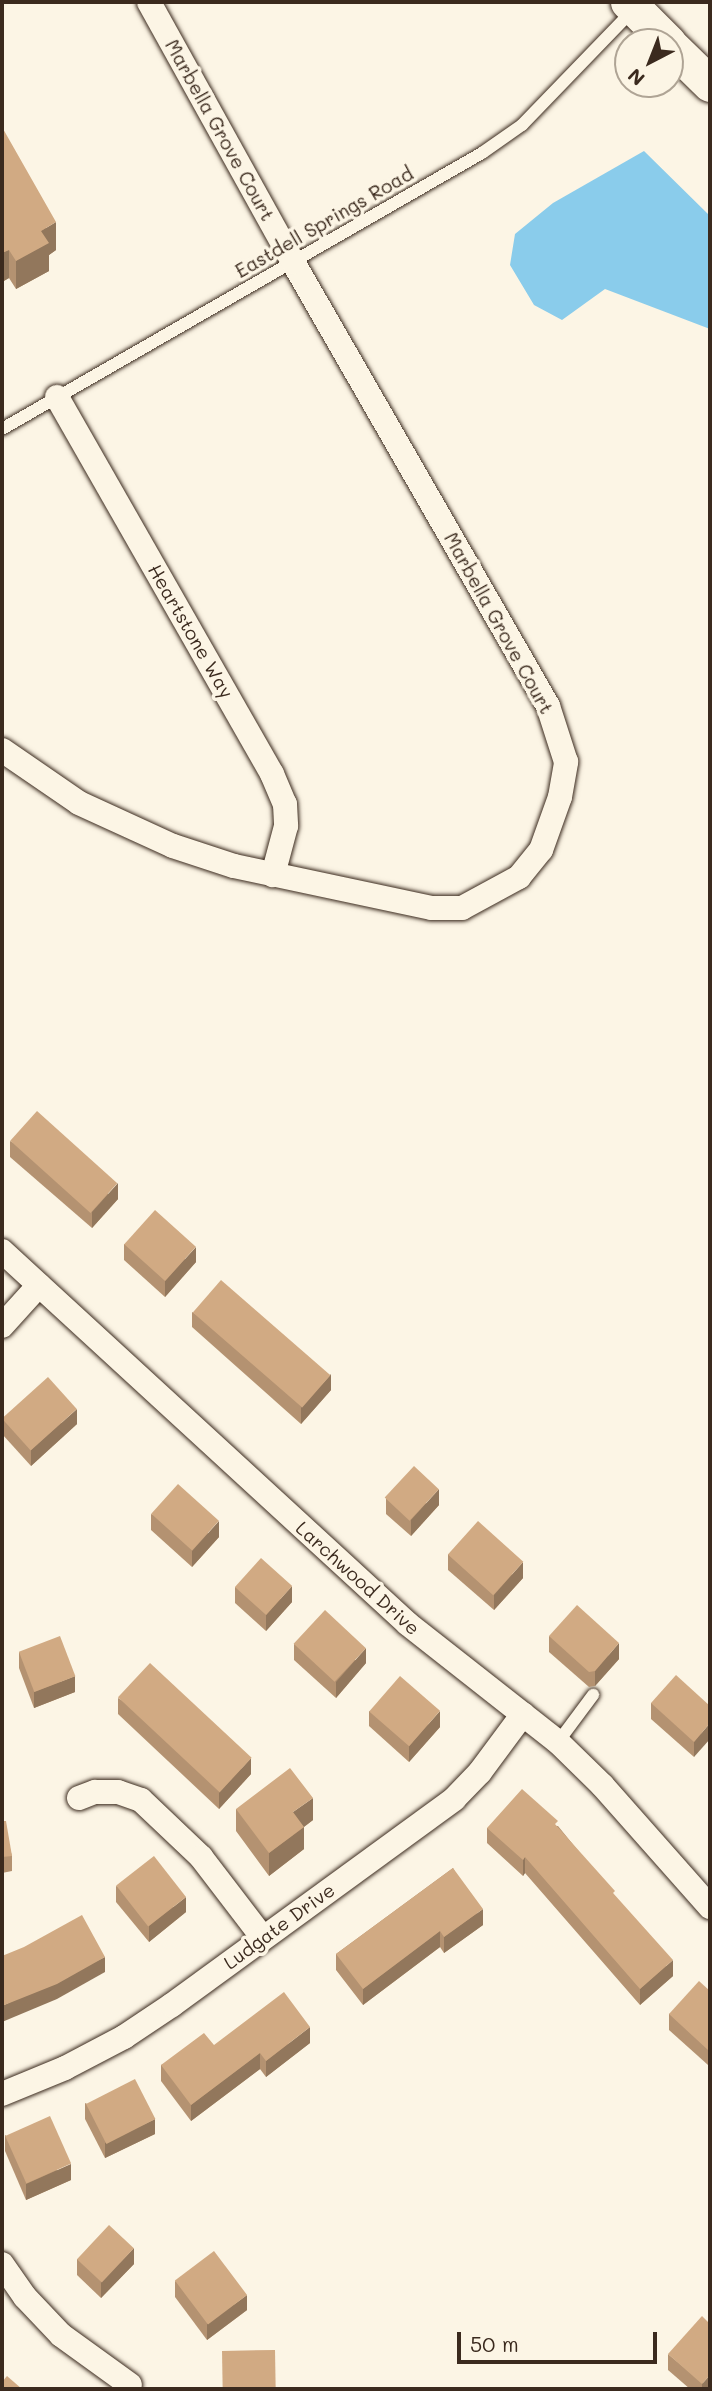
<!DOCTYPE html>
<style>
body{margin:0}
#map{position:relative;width:712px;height:2391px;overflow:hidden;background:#fcf5e5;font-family:Mali,sans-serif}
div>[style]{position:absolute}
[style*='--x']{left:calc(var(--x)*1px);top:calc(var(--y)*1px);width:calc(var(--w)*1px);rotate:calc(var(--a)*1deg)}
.water>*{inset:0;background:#8acceb}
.roads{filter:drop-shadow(0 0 2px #3b2a1e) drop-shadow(0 0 2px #3b2a1e)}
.lane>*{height:12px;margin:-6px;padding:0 6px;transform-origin:6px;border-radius:6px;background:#fcf5e5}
.street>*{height:24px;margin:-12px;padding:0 12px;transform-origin:12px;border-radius:12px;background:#fcf5e5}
.secondary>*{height:35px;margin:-17.5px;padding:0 17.5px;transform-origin:17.5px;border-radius:17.5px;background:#fcf5e5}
.wall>*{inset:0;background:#b49271}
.shaded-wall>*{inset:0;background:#92775c}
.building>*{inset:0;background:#d1aa83;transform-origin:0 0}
span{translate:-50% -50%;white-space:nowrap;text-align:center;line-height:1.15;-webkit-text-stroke:7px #fcf5e5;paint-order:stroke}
.street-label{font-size:19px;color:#3b2a1e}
.frame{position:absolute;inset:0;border:4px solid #3b2a1e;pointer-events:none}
.north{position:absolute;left:614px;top:28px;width:70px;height:70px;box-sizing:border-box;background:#fcf5e5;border:2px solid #afa495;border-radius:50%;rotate:222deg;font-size:19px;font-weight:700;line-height:28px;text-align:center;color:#3b2a1e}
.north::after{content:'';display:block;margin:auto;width:24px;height:32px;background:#3b2a1e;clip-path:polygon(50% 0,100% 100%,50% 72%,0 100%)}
.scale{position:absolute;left:457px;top:2332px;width:200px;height:32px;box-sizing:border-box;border:4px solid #3b2a1e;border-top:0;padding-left:9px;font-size:21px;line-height:24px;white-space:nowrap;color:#3b2a1e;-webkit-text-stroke:5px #fcf5e5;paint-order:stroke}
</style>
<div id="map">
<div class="water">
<i style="clip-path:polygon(644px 151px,710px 216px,710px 329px,605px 289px,562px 320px,534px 305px,510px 265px,515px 234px,553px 203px)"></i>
</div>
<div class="roads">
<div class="lane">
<i style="--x:2;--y:429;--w:554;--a:-29.9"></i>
<i style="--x:482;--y:153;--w:49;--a:-35"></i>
<i style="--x:522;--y:125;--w:160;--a:-46"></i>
<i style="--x:558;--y:1742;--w:59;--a:-53.3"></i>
</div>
<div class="street">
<i style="--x:57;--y:397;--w:434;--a:60.3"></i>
<i style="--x:272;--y:774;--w:33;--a:67"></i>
<i style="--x:285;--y:804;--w:22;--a:87"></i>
<i style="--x:286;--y:826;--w:51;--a:104.9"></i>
<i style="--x:2;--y:750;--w:93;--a:34.5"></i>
<i style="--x:79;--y:803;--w:103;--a:24.6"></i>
<i style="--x:173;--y:846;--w:64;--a:18.2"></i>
<i style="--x:234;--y:866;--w:202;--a:12"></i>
<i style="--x:432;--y:908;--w:30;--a:0"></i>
<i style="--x:462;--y:908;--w:65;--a:-28.5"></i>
<i style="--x:519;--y:877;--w:35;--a:-51"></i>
<i style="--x:541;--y:850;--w:56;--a:-70.3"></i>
<i style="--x:560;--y:797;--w:36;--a:-80"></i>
<i style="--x:566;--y:762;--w:59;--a:-107.8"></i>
<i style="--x:548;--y:706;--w:512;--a:-119.87"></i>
<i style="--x:293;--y:262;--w:297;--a:-119"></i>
<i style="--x:2;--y:1251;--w:551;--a:42.57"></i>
<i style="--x:408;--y:1624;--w:191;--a:38.2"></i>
<i style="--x:558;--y:1742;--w:62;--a:44.3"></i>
<i style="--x:602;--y:1785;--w:163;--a:48.5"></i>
<i style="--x:2;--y:1326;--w:55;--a:-47.9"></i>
<i style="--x:79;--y:1798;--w:17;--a:-21"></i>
<i style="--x:95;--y:1792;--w:23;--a:0"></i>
<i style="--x:118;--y:1792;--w:24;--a:19"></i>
<i style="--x:141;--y:1800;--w:83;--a:43.5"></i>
<i style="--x:201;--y:1857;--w:102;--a:52.6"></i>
<i style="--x:2;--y:2094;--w:68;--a:-22.4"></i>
<i style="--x:65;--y:2068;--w:67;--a:-27.7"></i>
<i style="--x:124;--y:2037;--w:58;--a:-33.7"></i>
<i style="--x:172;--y:2005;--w:349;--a:-36.1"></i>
<i style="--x:454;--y:1799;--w:37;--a:-46"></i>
<i style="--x:480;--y:1772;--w:72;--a:-53.4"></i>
<i style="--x:2;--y:2264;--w:40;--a:55.1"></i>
<i style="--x:25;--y:2297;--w:52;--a:46.5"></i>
<i style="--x:61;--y:2335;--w:85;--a:35.9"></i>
</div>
<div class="secondary">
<i style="--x:628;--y:2;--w:57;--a:45"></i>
<i style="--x:670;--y:45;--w:56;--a:44.3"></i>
</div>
</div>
<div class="wall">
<i style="clip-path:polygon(2px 127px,56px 250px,49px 255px,49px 271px,16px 289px,9px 278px,2px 282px)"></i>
<i style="clip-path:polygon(10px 1141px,118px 1199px,92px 1228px,10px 1157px)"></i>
<i style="clip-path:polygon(124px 1244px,196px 1262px,165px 1297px,124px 1260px)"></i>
<i style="clip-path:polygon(192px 1312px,331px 1390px,301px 1424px,192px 1327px)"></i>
<i style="clip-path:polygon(2px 1418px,77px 1424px,31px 1466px,2px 1434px)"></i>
<i style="clip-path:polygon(386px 1498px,439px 1505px,411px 1536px,386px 1514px)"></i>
<i style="clip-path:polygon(151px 1514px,219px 1537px,192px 1567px,151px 1530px)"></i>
<i style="clip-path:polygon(448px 1554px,523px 1578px,494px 1610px,448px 1570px)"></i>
<i style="clip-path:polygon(235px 1587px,292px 1602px,266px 1631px,235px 1603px)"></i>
<i style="clip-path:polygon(549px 1636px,619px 1659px,595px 1686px,589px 1687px,549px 1652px)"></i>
<i style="clip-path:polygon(294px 1644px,366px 1663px,336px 1698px,294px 1660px)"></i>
<i style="clip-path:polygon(19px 1652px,75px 1692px,34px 1708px,19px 1668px)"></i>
<i style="clip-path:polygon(118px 1698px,251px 1774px,219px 1809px,118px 1714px)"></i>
<i style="clip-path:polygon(651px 1703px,710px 1706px,694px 1757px,651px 1719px)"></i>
<i style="clip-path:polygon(369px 1711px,440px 1727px,409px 1762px,369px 1726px)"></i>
<i style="clip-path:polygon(236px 1809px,313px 1820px,304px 1827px,304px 1849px,269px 1876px,236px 1831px)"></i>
<i style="clip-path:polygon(2px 1821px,12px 1856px,12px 1871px,2px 1873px)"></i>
<i style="clip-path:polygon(558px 1826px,615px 1896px,673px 1976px,640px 2005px,525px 1873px,523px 1876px,487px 1843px,487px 1828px)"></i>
<i style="clip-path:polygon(453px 1868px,483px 1925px,444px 1953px,440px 1947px,363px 2005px,336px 1970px,336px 1954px)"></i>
<i style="clip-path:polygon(116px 1886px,186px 1912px,149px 1942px,116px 1902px)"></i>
<i style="clip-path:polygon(710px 1991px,708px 2065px,669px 2030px,669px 2014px)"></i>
<i style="clip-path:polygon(310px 2043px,266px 2077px,260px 2069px,191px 2121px,161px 2081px,161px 2065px,214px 2045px)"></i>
<i style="clip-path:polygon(85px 2103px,155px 2134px,105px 2158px,85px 2119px)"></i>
<i style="clip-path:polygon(5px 2135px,71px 2180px,26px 2200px,5px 2151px)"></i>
<i style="clip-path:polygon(77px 2259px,134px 2264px,101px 2298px,77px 2275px)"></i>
<i style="clip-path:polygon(175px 2281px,247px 2310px,207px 2340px,175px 2297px)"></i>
<i style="clip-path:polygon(668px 2354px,710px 2389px,690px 2389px,668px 2370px)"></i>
</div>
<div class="shaded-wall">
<i style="clip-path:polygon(56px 222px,56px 250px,49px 255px,49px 271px,16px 289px,16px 261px,41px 231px)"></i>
<i style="clip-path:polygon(9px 250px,9px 278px,2px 282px,2px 253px)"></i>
<i style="clip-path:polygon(118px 1183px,118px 1199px,92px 1228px,92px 1212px)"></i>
<i style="clip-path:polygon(196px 1247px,196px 1262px,165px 1297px,165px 1281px)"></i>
<i style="clip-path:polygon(331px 1374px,331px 1390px,301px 1424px,301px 1408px)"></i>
<i style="clip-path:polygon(77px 1409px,77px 1424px,31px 1466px,31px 1450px)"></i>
<i style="clip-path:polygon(439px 1489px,439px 1505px,411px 1536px,411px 1520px)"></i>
<i style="clip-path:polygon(219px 1521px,219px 1537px,192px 1567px,192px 1551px)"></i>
<i style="clip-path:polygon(523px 1562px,523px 1578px,494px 1610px,494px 1595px)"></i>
<i style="clip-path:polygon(292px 1586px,292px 1602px,266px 1631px,266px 1615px)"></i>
<i style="clip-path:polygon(619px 1643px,619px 1659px,595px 1686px,595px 1671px)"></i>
<i style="clip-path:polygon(366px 1648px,366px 1663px,336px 1698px,336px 1682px)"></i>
<i style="clip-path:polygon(75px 1676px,75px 1692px,34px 1708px,34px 1692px)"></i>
<i style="clip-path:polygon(440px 1711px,440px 1727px,409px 1762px,409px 1746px)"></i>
<i style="clip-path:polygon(710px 1723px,710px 1739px,694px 1757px,694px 1742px)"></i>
<i style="clip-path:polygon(251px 1758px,251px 1774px,219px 1809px,219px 1793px)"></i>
<i style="clip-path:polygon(313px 1798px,313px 1820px,293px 1835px,293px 1812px)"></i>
<i style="clip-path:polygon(304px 1827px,304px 1849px,269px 1876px,269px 1853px)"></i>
<i style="clip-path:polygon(525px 1857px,525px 1873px,523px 1876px,523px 1860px)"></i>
<i style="clip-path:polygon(186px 1897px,186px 1912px,149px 1942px,149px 1926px)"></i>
<i style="clip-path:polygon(483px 1909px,483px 1925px,444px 1953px,444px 1937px)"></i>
<i style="clip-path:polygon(440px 1931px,440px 1947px,363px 2005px,363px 1989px)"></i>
<i style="clip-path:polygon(105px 1957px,105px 1972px,57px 1999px,2px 2022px,2px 2006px)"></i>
<i style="clip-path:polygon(673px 1960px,673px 1976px,640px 2005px,640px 1989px)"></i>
<i style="clip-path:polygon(310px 2027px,310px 2043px,266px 2077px,266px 2061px)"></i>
<i style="clip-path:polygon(710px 2047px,710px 2063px,708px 2065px,708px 2050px)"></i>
<i style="clip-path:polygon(260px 2053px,260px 2069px,191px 2121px,191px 2105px)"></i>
<i style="clip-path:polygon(155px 2119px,155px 2134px,105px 2158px,105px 2143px)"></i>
<i style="clip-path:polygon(71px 2164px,71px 2180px,26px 2200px,26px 2184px)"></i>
<i style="clip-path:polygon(134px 2248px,134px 2264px,101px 2298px,101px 2282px)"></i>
<i style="clip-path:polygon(247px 2295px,247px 2310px,207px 2340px,207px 2324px)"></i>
<i style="clip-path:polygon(710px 2375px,710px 2389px,702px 2389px,702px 2384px)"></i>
</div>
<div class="building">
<i style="clip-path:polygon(2px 127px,56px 222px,41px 231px,49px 243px,16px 261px,9px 250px,2px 253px)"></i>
<i style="left:37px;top:1111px;width:108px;height:40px;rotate:42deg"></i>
<i style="left:155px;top:1210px;width:55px;height:46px;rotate:42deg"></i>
<i style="left:221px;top:1280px;width:145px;height:43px;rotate:41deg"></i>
<i style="left:48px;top:1377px;width:43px;height:62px;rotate:48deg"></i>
<i style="left:414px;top:1466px;width:34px;height:43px;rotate:43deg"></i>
<i style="left:178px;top:1484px;width:55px;height:40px;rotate:42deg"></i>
<i style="left:478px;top:1521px;width:61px;height:45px;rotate:42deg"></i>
<i style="left:261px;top:1558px;width:42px;height:39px;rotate:42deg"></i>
<i style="clip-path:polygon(577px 1605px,619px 1643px,595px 1671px,589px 1672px,549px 1636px)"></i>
<i style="left:325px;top:1610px;width:56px;height:46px;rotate:43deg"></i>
<i style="left:60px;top:1636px;width:43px;height:44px;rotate:69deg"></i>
<i style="left:150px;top:1663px;width:139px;height:47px;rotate:43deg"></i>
<i style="clip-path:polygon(676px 1675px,710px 1706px,710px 1723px,694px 1742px,651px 1703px)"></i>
<i style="left:400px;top:1676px;width:53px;height:47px;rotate:41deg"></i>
<i style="clip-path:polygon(290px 1768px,313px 1798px,293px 1812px,304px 1827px,269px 1853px,236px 1809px)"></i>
<i style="clip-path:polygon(522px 1789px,558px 1821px,555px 1824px,615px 1891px,613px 1893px,673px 1960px,640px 1989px,525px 1857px,523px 1860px,487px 1828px)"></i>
<i style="clip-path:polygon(2px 1821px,6px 1821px,12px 1856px,2px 1857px)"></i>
<i style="left:154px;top:1856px;width:52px;height:48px;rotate:52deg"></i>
<i style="clip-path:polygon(453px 1868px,483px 1909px,444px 1937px,440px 1931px,363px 1989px,336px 1954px)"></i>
<i style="clip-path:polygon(82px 1915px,105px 1957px,57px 1984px,2px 2006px,2px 1956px,24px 1947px)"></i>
<i style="clip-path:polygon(699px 1981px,710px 1991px,710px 2047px,708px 2050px,669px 2014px)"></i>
<i style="clip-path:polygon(284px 1992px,310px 2027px,266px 2061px,260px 2053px,191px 2105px,161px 2065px,204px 2033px,214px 2045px)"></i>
<i style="left:135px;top:2079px;width:45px;height:55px;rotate:63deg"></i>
<i style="left:50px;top:2116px;width:52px;height:49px;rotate:66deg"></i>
<i style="left:109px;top:2225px;width:34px;height:47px;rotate:43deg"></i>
<i style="left:214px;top:2251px;width:55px;height:49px;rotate:53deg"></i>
<i style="clip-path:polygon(702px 2316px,710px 2324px,710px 2375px,702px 2384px,668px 2354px)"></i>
<i style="left:275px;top:2350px;width:39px;height:53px;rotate:89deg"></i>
<i style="clip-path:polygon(7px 2376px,22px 2389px,2px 2389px,2px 2382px)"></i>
</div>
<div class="street-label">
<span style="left:220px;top:130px;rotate:61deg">Marbella Grove Court</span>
<span style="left:324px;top:222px;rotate:-30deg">Eastdell Springs Road</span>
<span style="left:499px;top:623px;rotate:61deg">Marbella Grove Court</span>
<span style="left:191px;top:631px;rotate:60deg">Heartstone Way</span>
<span style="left:358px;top:1578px;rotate:42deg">Larchwood Drive</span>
<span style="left:279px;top:1926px;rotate:-36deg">Ludgate Drive</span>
</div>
<div class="frame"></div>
<div class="north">N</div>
<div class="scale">50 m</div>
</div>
